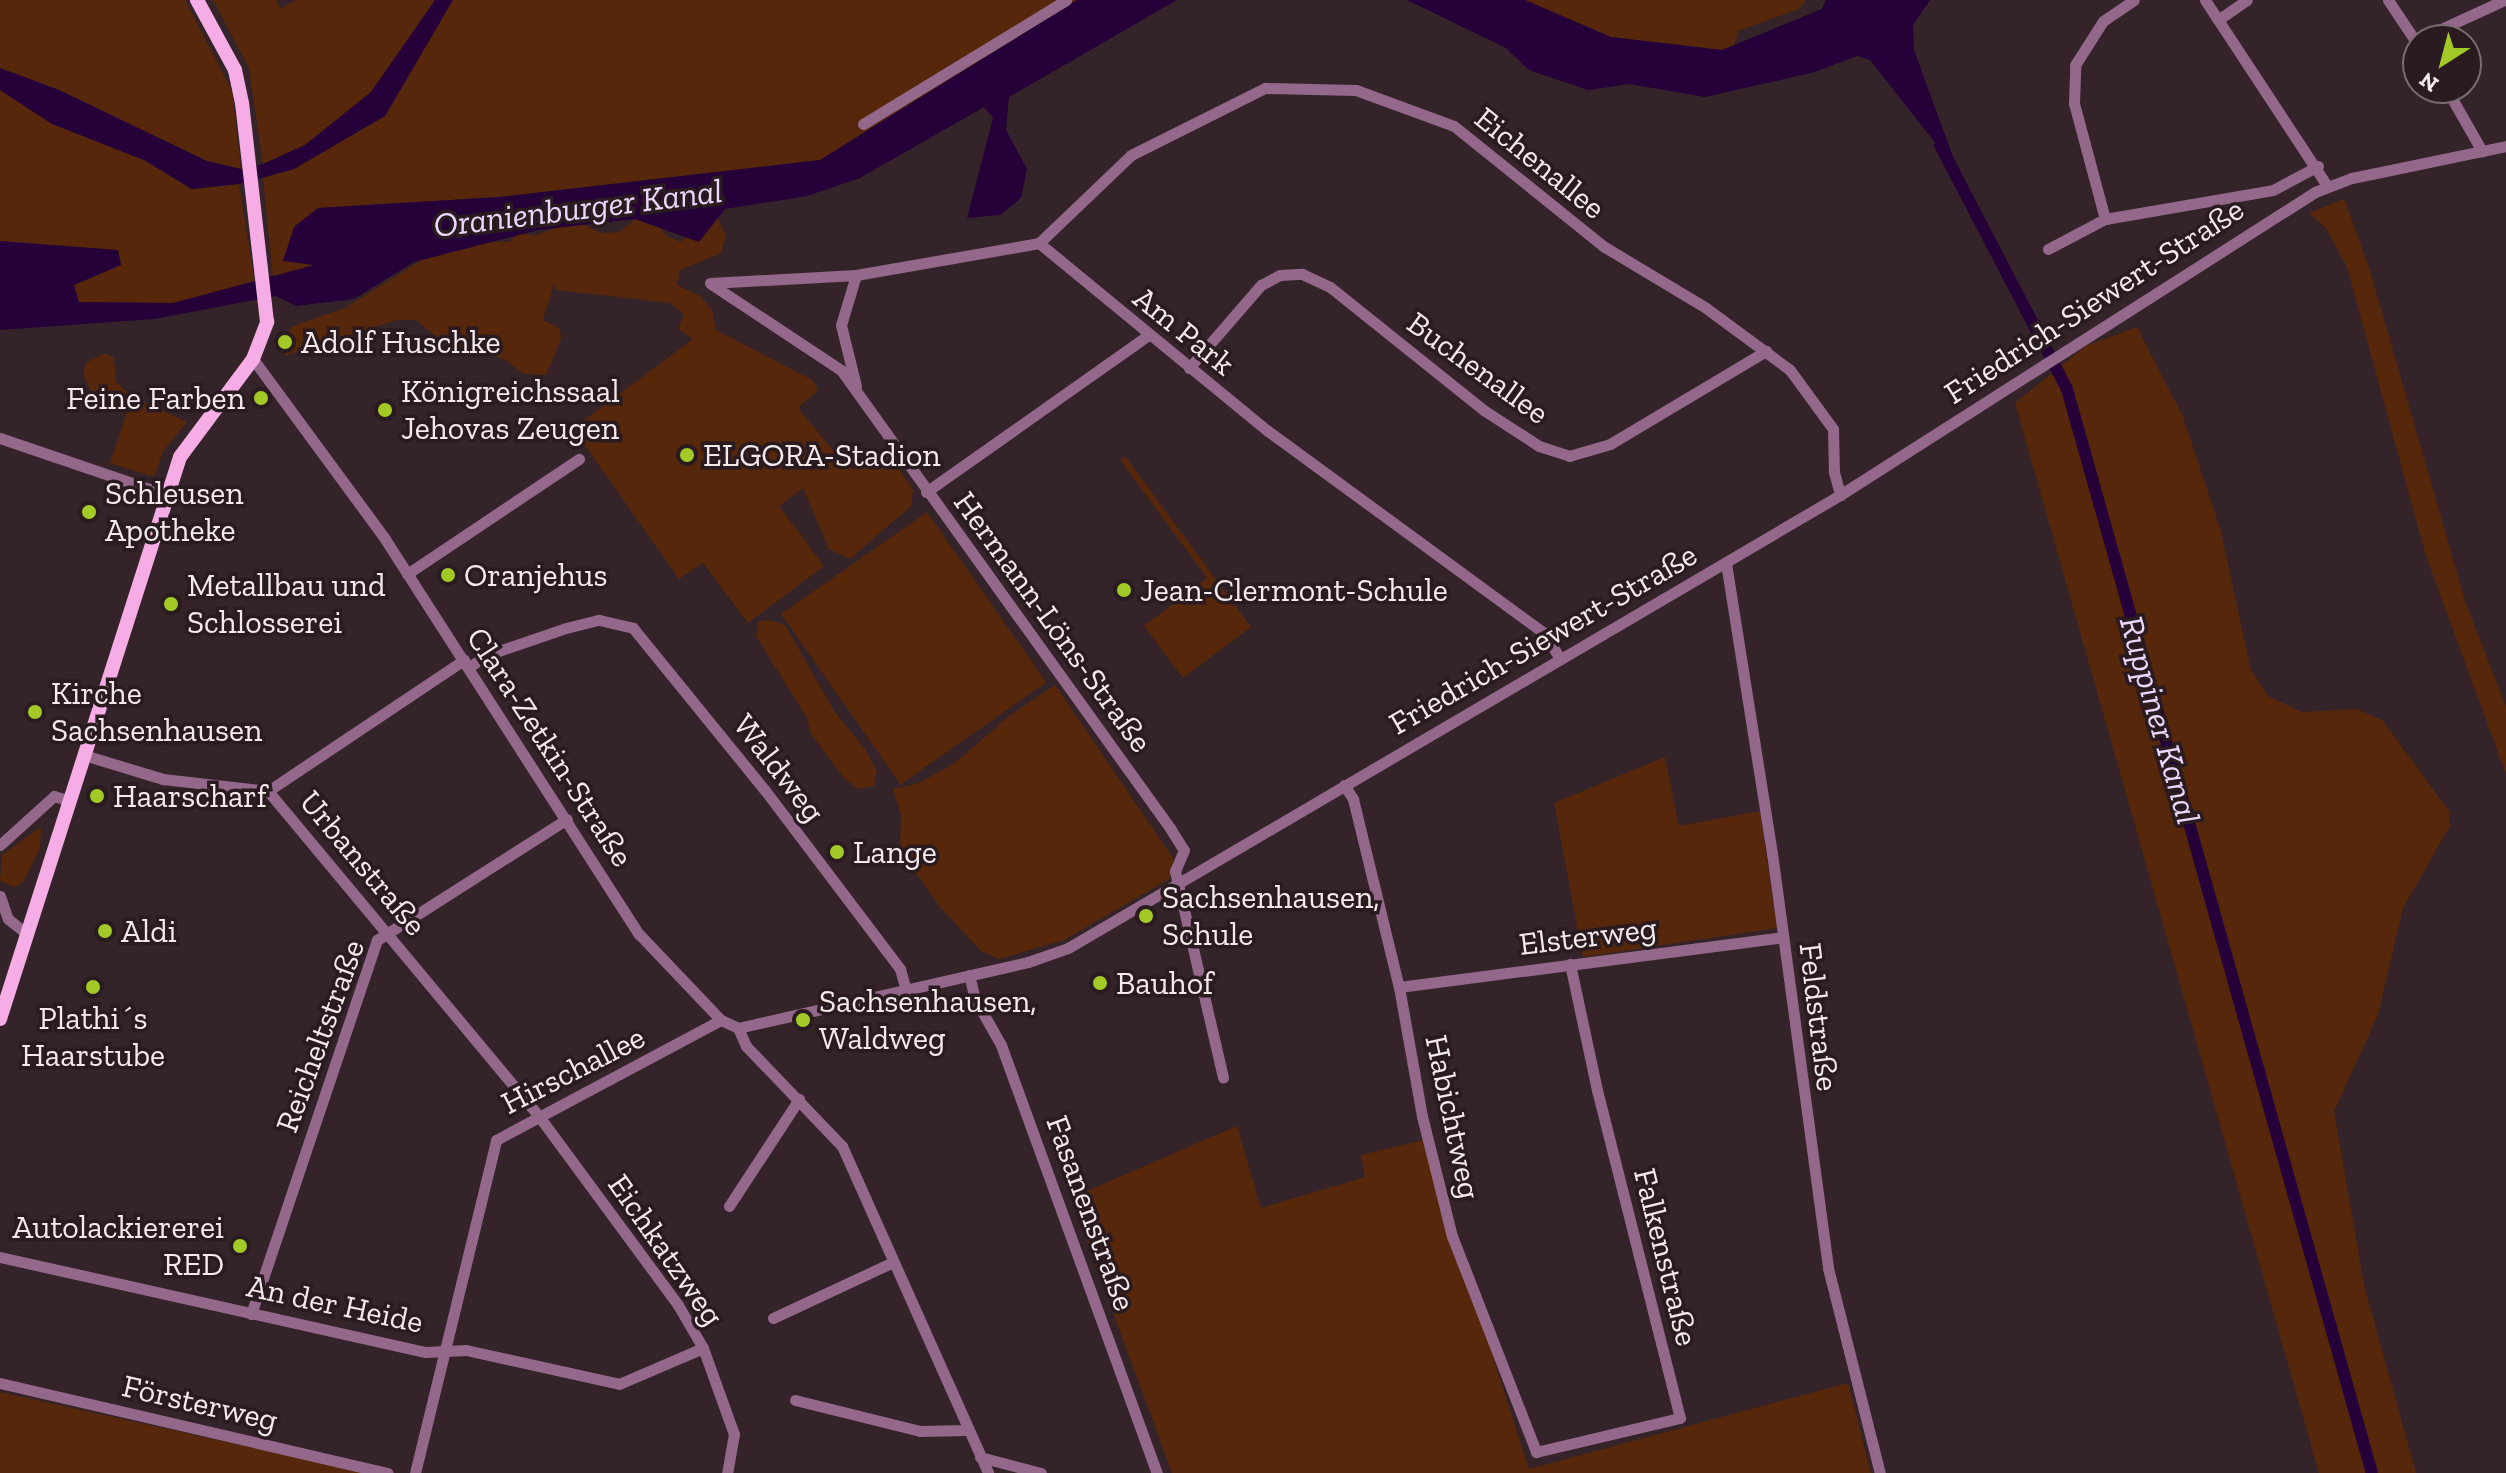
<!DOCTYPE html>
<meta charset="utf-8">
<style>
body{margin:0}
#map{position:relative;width:2506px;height:1473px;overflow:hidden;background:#342429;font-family:"Zilla Slab",serif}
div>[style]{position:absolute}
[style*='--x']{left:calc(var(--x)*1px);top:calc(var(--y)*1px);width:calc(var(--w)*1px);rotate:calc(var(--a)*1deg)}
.green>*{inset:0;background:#56270a;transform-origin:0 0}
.water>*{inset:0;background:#250039}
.canal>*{height:12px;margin:-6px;padding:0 6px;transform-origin:6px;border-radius:6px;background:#250039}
.minor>*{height:11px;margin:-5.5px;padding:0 5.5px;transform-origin:5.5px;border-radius:5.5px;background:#94688a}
.major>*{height:14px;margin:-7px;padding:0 7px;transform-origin:7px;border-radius:7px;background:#f6ade6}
.dots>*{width:22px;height:22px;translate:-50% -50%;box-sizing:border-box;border:4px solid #291b1f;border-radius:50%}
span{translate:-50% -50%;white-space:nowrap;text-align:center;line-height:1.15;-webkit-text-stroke:7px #291b1f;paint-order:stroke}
.street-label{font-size:32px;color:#f4eaec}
.poi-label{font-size:32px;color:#f4eaec}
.left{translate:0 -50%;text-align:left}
.right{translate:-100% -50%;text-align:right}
.water-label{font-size:34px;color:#ecd8fc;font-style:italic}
.north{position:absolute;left:2402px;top:24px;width:80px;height:80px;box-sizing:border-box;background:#291b1f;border:2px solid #7a6e71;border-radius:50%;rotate:216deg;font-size:22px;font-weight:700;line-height:32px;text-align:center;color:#f4eaec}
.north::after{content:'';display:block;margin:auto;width:28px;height:36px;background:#a3c926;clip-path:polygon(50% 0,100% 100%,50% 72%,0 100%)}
</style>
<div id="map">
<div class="green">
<i style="clip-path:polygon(0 0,185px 0,232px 91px,241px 169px,207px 161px,59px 90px,0 68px)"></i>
<i style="clip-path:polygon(213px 0,277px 0,280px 9px,296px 0,435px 0,372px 92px,305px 145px,263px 164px,249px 68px)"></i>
<i style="clip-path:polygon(453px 0,1077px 0,820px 160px,499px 197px,318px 208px,283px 260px,314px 265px,273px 277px,263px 178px,294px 169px,385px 116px)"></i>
<i style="clip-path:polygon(1525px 0,1806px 0,1799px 9px,1738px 31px,1734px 45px,1722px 50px,1611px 37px)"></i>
<i style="clip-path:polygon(0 90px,52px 124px,144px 160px,191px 189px,239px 184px,255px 284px,172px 303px,79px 302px,73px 285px,121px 265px,118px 251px,0 241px)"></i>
<i style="clip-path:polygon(2344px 199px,2369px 267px,2465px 601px,2506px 707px,2506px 774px,2426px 556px,2347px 267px,2326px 228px,2309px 213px)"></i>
<i style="clip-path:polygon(715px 212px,726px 236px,721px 253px,680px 270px,677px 285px,700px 296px,712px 310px,716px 330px,812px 380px,818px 390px,798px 408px,844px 464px,853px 469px,879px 454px,889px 454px,913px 490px,911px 506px,850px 559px,829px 549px,803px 488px,779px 506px,824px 566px,748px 623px,703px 563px,679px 579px,584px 444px,579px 424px,693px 339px,678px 329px,684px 314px,670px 303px,557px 290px,554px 284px,543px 320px,560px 329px,561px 339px,546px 375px,524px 374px,502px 358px,451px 349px,416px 320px,397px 320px,285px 356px,286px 334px,293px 326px,345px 308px,451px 242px,509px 242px,520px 232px,533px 236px,577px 221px,600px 233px,620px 232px,635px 219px,652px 215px,666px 236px,681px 242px)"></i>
<i style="clip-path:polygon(2137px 327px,2183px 417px,2220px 528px,2251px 670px,2268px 696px,2302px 712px,2357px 709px,2382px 720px,2449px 811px,2450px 826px,2403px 908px,2378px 1015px,2334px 1111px,2364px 1285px,2416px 1473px,2319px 1473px,2015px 403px,2086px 346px)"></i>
<i style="clip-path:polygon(105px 353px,114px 358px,116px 382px,133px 397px,187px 422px,163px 451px,154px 477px,110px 463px,127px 412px,92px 393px,83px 374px,86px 363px)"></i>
<i style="clip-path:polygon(1125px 456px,1251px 627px,1183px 678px,1144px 626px,1207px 578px,1120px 460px)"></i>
<i style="left:927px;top:512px;width:208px;height:178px;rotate:55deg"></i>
<i style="clip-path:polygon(770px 620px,785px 625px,834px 711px,865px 749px,877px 771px,874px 786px,858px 789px,844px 778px,811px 734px,807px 718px,756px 636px,759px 621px)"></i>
<i style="clip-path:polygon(1055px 685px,1173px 858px,1172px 871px,1169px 879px,1064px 940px,999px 959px,981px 951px,940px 907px,900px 850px,901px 815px,893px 789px,919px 783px,955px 763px,1009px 716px)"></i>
<i style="clip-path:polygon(1665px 757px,1679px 826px,1760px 811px,1777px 928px,1583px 957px,1554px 803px)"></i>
<i style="clip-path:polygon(41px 827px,40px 848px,24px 881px,15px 887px,0 881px,2px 855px)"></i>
<i style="clip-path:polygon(1237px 1126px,1261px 1208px,1365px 1177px,1361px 1155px,1423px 1140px,1529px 1469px,1848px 1383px,1871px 1473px,1172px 1473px,1071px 1198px)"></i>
<i style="clip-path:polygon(0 1392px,367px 1473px,0 1473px)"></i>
</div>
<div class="water">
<i style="clip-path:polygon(435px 0,453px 0,385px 116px,294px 169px,239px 184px,192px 189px,144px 160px,52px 124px,0 90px,0 68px,59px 90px,207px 161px,241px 169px,263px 164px,305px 145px,371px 92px)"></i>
<i style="clip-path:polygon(1077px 0,1177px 0,1009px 97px,1006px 130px,1027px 169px,1021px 198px,1000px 215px,967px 218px,993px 118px,984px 107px,860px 178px,807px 196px,725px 209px,699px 242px,635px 219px,538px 230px,414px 262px,354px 299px,296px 306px,276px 296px,154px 319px,0 330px,0 241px,118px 250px,121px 265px,74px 285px,79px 302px,173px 303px,314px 265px,283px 261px,294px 227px,318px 208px,499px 197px,820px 160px)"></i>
<i style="clip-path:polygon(1407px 0,1525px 0,1611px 37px,1722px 50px,1822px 9px,1826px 0,1930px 0,1913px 25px,1914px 50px,1959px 173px,1870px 60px,1857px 56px,1815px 72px,1705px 97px,1629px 84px,1588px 90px,1529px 70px,1506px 48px)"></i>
</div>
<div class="canal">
<i style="--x:1940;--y:145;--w:275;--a:62.5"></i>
<i style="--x:2067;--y:389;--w:1126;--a:74.29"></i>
</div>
<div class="minor">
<i style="--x:2205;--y:0;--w:222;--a:56.7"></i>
<i style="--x:2388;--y:0;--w:54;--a:56.3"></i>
<i style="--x:2218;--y:20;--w:35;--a:-35"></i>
<i style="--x:2415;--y:41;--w:98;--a:-24.7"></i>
<i style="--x:2446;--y:88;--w:73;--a:60.3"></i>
<i style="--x:863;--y:124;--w:238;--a:-31.4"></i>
<i style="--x:2105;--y:219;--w:120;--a:-105"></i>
<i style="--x:2074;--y:103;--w:38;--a:-88"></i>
<i style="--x:2075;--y:65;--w:52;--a:-57.5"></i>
<i style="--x:2103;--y:21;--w:37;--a:-34"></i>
<i style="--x:1039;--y:243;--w:127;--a:-43.7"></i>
<i style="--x:1131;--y:155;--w:150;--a:-26.6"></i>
<i style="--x:1265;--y:88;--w:91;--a:1.3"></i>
<i style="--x:1356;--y:90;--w:104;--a:20.2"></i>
<i style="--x:1454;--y:126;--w:191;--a:38.8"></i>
<i style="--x:1603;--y:246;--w:120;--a:31"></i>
<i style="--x:1706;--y:308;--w:104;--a:36.4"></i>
<i style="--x:1790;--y:370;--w:73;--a:53.9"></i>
<i style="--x:1833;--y:429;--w:43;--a:88.7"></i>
<i style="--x:1834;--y:472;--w:24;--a:75"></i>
<i style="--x:2048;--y:249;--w:64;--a:-27.8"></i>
<i style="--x:2105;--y:219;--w:170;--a:-9.8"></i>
<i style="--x:2273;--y:190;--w:51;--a:-28.1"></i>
<i style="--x:856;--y:275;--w:52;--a:106.7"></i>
<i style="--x:841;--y:325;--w:63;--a:76.2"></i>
<i style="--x:710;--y:283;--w:146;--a:-3.1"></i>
<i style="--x:856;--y:275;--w:186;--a:-9.9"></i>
<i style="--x:1039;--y:243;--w:296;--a:39.4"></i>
<i style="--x:1268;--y:431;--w:342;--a:36.2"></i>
<i style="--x:1544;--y:633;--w:31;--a:58"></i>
<i style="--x:711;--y:284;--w:156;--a:33.5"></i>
<i style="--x:841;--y:370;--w:564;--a:54.31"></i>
<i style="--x:1170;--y:828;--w:26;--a:58"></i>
<i style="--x:1184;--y:850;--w:23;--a:113"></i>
<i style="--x:1175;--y:871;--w:212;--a:76.9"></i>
<i style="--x:253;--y:359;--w:223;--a:53.7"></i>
<i style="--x:385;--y:539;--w:470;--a:57.3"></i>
<i style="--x:639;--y:934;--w:119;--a:46.4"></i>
<i style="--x:721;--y:1020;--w:19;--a:25"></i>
<i style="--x:1189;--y:368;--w:110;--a:-49.1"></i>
<i style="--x:1261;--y:285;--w:21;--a:-28"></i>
<i style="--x:1280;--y:275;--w:22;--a:-3"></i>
<i style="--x:1302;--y:274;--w:31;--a:25"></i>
<i style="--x:1330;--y:287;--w:198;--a:38.7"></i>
<i style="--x:1485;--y:411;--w:64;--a:32.9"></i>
<i style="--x:1539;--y:446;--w:32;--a:18"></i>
<i style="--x:1569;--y:456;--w:43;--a:-16.3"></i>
<i style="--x:1610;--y:444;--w:182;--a:-30.8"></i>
<i style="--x:0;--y:438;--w:176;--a:18.8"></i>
<i style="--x:926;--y:492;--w:271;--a:-35.2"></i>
<i style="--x:1726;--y:563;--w:294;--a:81"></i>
<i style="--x:1772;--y:853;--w:419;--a:82.3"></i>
<i style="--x:1828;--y:1268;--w:211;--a:75.8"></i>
<i style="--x:407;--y:574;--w:207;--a:-33.8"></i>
<i style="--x:469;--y:667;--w:22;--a:-34"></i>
<i style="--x:487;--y:655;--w:83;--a:-18.9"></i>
<i style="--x:566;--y:628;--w:34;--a:-14"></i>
<i style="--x:599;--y:620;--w:35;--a:13"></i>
<i style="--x:633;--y:628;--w:208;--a:50.9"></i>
<i style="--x:764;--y:789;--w:226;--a:52.9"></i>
<i style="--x:900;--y:969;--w:22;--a:74"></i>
<i style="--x:84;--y:755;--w:83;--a:16.9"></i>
<i style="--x:163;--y:779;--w:106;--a:6.5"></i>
<i style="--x:268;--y:791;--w:422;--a:50.2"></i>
<i style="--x:538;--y:1115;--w:236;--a:53.6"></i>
<i style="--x:678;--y:1305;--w:50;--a:59.8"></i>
<i style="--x:703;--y:1348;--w:91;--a:70.2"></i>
<i style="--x:734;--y:1434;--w:40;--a:100"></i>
<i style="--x:1344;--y:785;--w:17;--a:57"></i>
<i style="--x:1353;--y:799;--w:194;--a:76.3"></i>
<i style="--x:1399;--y:987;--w:131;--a:79.9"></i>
<i style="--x:1422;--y:1116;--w:124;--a:76"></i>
<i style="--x:1452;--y:1236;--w:232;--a:68.7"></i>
<i style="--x:1536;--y:1452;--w:148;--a:-13.3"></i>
<i style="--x:1680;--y:1418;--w:338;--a:-104.2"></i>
<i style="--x:1597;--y:1090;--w:129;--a:-102.1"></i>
<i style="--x:268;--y:791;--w:236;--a:-33.8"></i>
<i style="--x:0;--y:845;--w:73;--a:-42.2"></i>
<i style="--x:54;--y:796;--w:17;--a:17"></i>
<i style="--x:0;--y:896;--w:24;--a:71"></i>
<i style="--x:8;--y:919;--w:24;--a:38"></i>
<i style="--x:969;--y:975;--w:25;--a:76"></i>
<i style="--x:975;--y:999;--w:53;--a:60.5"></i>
<i style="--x:1001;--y:1045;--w:456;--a:70"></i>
<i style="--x:1399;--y:987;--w:387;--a:-7.4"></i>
<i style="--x:738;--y:1028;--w:297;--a:-12.8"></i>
<i style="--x:1028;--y:962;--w:42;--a:-19.3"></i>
<i style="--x:1068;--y:948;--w:895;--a:-30.4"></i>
<i style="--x:1840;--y:495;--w:563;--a:-32.53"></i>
<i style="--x:2315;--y:192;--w:40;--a:-21"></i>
<i style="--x:2352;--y:178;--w:157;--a:-11.7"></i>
<i style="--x:738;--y:1028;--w:20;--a:66"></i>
<i style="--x:746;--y:1046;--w:139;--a:46.2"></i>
<i style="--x:842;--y:1146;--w:358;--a:65.9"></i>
<i style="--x:729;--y:1206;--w:128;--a:-56.8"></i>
<i style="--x:0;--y:1257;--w:436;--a:12.6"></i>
<i style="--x:426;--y:1352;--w:40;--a:-2.9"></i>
<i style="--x:466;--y:1350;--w:157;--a:12.5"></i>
<i style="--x:619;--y:1384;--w:91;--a:-23.2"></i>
<i style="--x:251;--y:1314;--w:395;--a:-71.4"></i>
<i style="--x:377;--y:940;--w:225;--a:-32.5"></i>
<i style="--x:773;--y:1318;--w:132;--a:-25"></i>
<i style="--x:0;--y:1383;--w:398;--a:13.1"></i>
<i style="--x:795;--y:1400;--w:129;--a:13.9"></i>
<i style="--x:920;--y:1431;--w:46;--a:-1.2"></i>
<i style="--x:980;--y:1457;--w:63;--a:14.7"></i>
<i style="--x:415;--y:1473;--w:343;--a:-76.3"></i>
<i style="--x:496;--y:1140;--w:255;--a:-28.1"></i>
</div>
<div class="major">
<i style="--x:0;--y:1019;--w:590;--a:-72.24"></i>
<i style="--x:180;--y:457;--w:122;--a:-53.3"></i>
<i style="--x:253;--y:359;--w:40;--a:-69"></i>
<i style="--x:267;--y:322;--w:220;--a:-96.5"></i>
<i style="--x:242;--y:103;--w:34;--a:-102"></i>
<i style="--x:235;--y:70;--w:80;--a:-118.5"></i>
</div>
<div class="dots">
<i style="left:285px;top:342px;background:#a3c926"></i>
<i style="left:261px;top:398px;background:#a3c926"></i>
<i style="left:385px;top:410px;background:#a3c926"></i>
<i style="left:687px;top:455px;background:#a3c926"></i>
<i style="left:89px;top:512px;background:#a3c926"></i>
<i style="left:448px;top:575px;background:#a3c926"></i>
<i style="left:1124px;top:590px;background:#a3c926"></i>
<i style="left:171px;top:604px;background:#a3c926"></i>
<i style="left:35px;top:712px;background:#a3c926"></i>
<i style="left:97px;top:796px;background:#a3c926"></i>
<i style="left:837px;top:852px;background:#a3c926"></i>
<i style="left:1146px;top:916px;background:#a3c926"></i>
<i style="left:105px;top:931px;background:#a3c926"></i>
<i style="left:1100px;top:983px;background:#a3c926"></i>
<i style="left:93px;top:987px;background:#a3c926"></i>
<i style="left:803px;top:1020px;background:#a3c926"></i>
<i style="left:240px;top:1246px;background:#a3c926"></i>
</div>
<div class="street-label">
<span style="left:1540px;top:163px;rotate:39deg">Eichenallee</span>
<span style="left:2094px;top:301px;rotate:-33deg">Friedrich-Siewert-Straße</span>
<span style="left:1184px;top:331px;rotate:39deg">Am Park</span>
<span style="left:1478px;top:368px;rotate:36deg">Buchenallee</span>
<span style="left:1053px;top:622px;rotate:54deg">Hermann-Löns-Straße</span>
<span style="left:1543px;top:639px;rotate:-30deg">Friedrich-Siewert-Straße</span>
<span style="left:550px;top:747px;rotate:57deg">Clara-Zetkin-Straße</span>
<span style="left:779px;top:768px;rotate:52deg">Waldweg</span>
<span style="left:363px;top:863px;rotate:50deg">Urbanstraße</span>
<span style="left:1588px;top:936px;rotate:-7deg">Elsterweg</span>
<span style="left:1819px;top:1017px;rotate:83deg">Feldstraße</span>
<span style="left:320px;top:1036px;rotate:-70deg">Reicheltstraße</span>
<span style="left:573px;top:1070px;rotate:-27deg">Hirschallee</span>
<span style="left:1453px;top:1117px;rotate:78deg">Habichtweg</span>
<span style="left:1091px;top:1213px;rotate:70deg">Fasanenstraße</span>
<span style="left:666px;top:1250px;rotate:55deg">Eichkatzweg</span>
<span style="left:1666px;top:1257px;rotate:76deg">Falkenstraße</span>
<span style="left:335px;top:1304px;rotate:12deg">An der Heide</span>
<span style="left:200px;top:1403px;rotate:13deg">Försterweg</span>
</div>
<div class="poi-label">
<span class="left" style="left:301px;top:342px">Adolf Huschke</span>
<span class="left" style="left:401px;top:410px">Königreichssaal<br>Jehovas Zeugen</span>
<span class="right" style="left:245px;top:398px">Feine Farben</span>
<span class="left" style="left:703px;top:455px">ELGORA-Stadion</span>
<span class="left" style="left:105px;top:512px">Schleusen<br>Apotheke</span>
<span class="left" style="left:464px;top:575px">Oranjehus</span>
<span class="left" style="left:187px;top:604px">Metallbau und<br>Schlosserei</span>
<span class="left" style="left:1140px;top:590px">Jean-Clermont-Schule</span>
<span class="left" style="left:51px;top:712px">Kirche<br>Sachsenhausen</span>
<span class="left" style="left:113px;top:796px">Haarscharf</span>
<span class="left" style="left:853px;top:852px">Lange</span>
<span class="left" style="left:1162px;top:916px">Sachsenhausen,<br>Schule</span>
<span class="left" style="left:121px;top:931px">Aldi</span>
<span class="left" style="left:1116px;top:983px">Bauhof</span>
<span class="left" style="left:819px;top:1020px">Sachsenhausen,<br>Waldweg</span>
<span style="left:93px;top:1037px">Plathi´s<br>Haarstube</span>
<span class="right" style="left:224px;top:1246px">Autolackiererei<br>RED</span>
</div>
<div class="water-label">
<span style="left:578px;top:208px;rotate:-7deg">Oranienburger Kanal</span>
<span style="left:2160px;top:720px;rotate:74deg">Ruppiner Kanal</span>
</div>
<div class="north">N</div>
</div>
